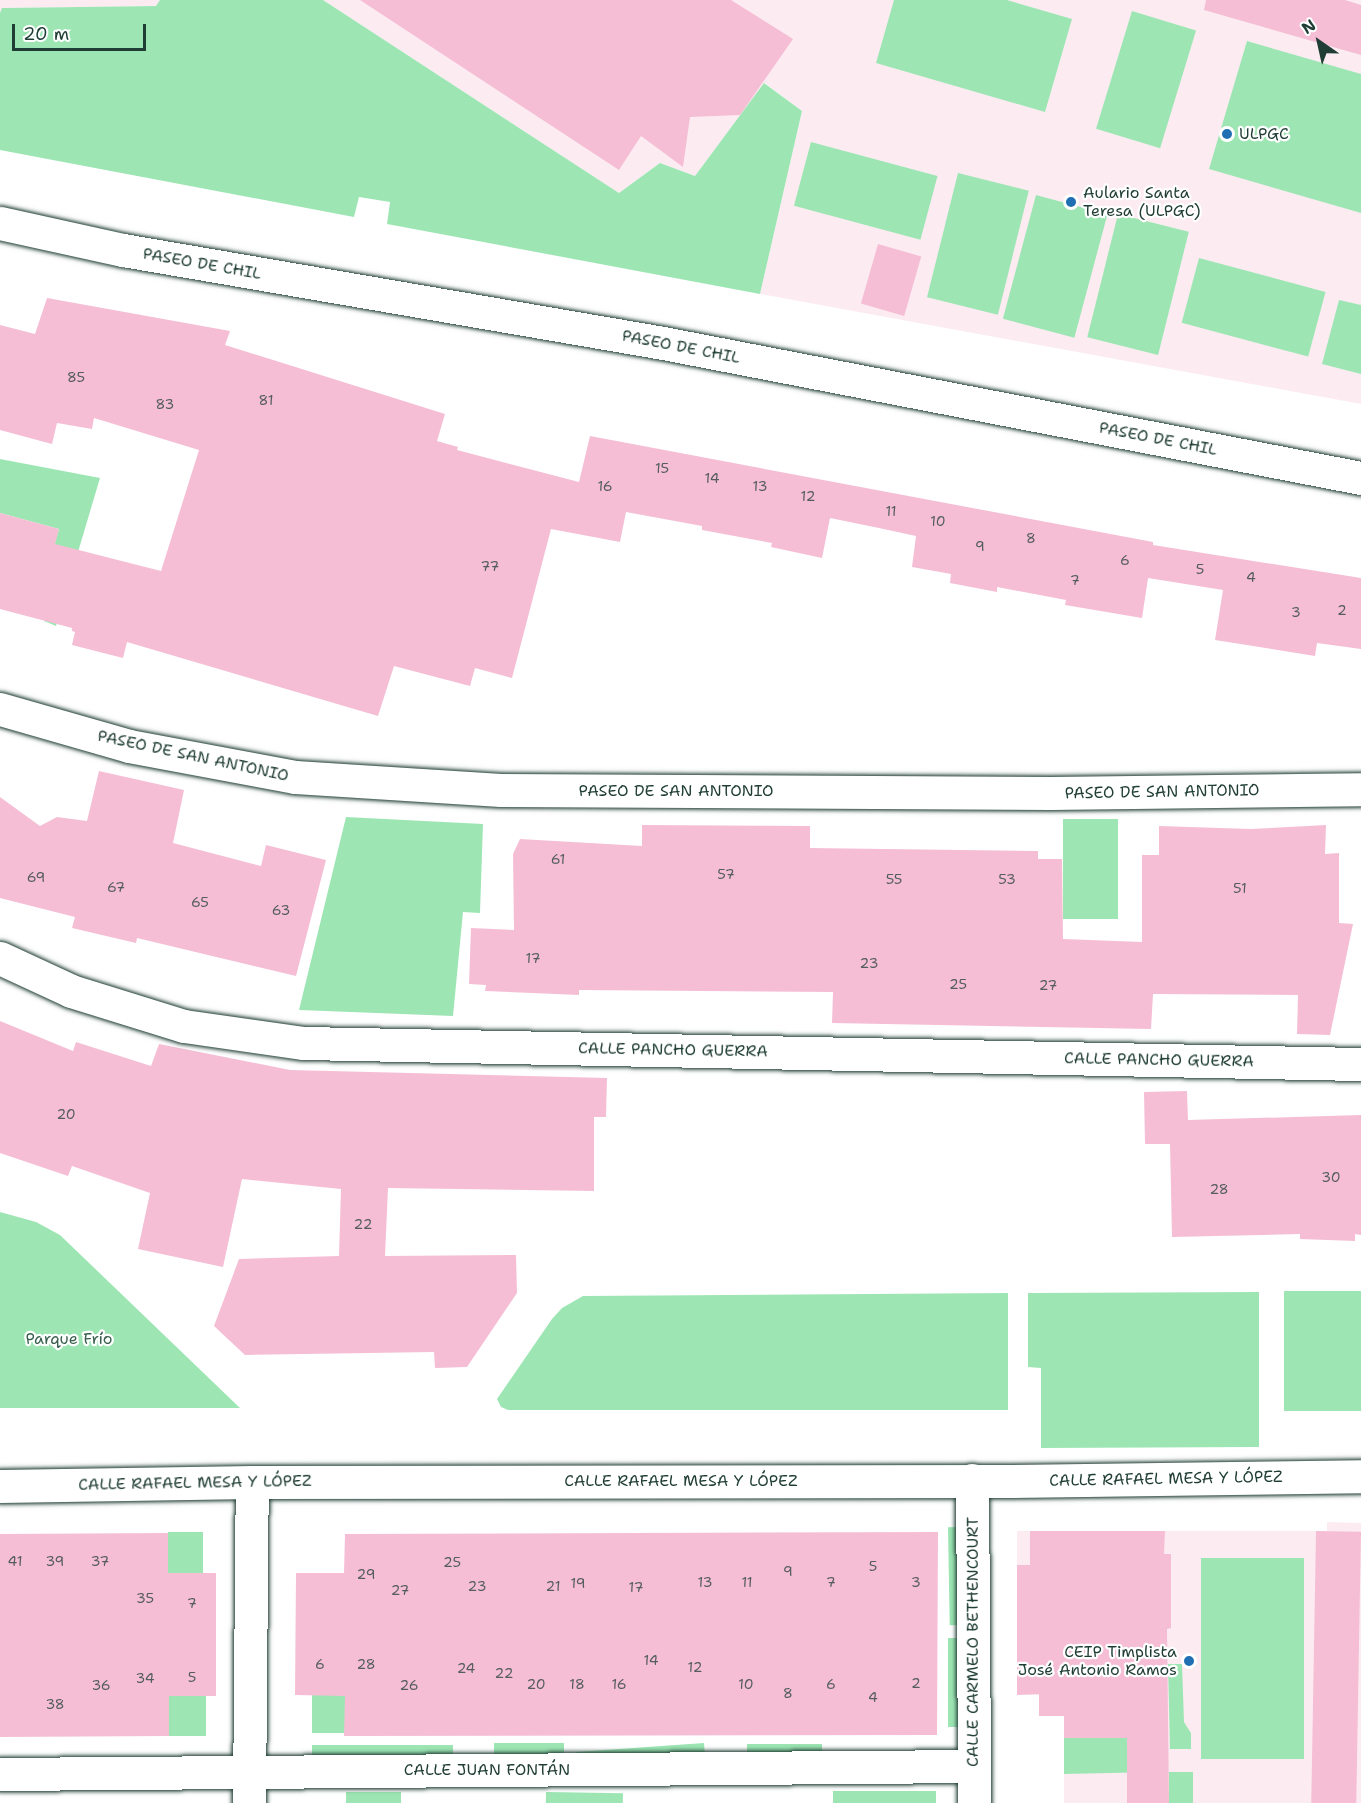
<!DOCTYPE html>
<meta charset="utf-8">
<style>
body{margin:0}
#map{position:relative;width:1361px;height:1803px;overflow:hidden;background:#fff;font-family:"Shantell Sans",sans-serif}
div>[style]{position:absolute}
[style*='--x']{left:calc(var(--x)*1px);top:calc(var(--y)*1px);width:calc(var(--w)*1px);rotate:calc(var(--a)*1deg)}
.built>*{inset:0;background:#fcecf2}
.green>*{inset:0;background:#9de6b4;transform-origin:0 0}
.building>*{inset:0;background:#f5bed5;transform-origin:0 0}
.roads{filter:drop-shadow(0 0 2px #1f3d34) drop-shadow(0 0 2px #1f3d34)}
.street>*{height:33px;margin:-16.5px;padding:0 16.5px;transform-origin:16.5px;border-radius:16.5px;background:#fff}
.secondary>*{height:33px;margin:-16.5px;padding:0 16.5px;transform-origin:16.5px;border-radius:16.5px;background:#fff}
.dots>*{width:16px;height:16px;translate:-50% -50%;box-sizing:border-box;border:3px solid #fff;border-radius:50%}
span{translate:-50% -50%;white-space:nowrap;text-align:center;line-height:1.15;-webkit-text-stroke:4.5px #fff;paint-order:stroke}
.number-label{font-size:14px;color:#545d5c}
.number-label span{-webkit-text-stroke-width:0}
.poi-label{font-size:16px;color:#1f3d34}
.left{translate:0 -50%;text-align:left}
.right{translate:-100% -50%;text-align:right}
.street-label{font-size:16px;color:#1f3d34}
.park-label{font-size:16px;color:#385f4e}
.north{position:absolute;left:1289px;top:12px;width:60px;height:60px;-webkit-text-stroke:4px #fff;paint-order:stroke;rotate:326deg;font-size:16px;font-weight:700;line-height:24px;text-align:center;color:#1f3d34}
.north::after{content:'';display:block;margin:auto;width:21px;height:27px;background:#1f3d34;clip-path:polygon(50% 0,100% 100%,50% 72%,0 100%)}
.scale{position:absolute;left:12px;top:24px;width:134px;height:27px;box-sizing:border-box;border:3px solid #1f3d34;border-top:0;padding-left:8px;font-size:18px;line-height:21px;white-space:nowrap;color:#1f3d34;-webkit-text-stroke:4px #fff;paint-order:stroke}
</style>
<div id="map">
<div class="built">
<i style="clip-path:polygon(0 0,160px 0,157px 6px,3px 8px,0 13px)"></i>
<i style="clip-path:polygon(323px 0,1361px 0,1361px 404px,760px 294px,802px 111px,765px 83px,695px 176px,660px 163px,619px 193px)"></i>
<i style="clip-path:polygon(1327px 1522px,1361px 1523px,1361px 1803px,1064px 1803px,1064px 1716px,1039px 1716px,1039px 1695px,1017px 1695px,1017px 1531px,1327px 1531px)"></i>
</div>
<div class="green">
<i style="clip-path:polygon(160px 0,323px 0,619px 193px,660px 163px,695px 176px,764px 83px,802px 111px,760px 294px,387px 224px,390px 202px,359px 197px,354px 217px,0 150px,0 13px,2px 8px,156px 6px)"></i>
<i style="clip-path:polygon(894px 0,1007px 0,1072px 19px,1045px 112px,876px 63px)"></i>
<i style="left:1132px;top:11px;width:67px;height:123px;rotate:17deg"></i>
<i style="clip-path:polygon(1247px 41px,1361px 74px,1361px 213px,1209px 169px)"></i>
<i style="left:811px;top:142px;width:131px;height:66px;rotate:15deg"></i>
<i style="left:958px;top:173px;width:73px;height:128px;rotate:14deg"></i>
<i style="left:1036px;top:195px;width:74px;height:128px;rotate:15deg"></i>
<i style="left:1118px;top:214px;width:73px;height:127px;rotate:14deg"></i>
<i style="left:1199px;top:258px;width:131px;height:67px;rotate:15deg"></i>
<i style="clip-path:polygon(1339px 300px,1361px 305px,1361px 374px,1322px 364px)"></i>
<i style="clip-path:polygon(0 459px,100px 478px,56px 626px,44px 621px,60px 563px,50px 559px,59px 529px,0 513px)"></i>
<i style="clip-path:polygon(346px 817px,483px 824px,480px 913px,463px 912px,453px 1016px,299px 1010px)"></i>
<i style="left:1063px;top:819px;width:55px;height:100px"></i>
<i style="clip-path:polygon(0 1212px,36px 1222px,60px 1235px,240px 1408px,0 1408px)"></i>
<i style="left:1361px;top:1291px;width:120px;height:77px;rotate:90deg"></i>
<i style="clip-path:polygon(1259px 1292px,1259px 1447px,1041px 1448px,1041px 1368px,1028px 1367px,1028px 1293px)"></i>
<i style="clip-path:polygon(1008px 1293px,1008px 1410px,508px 1410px,501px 1407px,497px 1399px,552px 1319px,562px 1308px,583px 1296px)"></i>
<i style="left:960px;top:1527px;width:98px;height:12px;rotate:89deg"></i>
<i style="left:203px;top:1532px;width:41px;height:35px;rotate:90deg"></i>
<i style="left:1201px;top:1558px;width:103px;height:201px"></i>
<i style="left:948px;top:1638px;width:13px;height:89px"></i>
<i style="clip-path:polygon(1168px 1664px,1182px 1664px,1184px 1722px,1191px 1733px,1191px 1749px,1170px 1749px)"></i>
<i style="left:312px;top:1695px;width:33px;height:38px"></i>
<i style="left:169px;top:1696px;width:37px;height:40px"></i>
<i style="clip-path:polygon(1064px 1738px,1127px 1738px,1157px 1772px,1064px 1774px)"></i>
<i style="left:564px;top:1743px;width:16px;height:70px;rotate:90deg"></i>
<i style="left:704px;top:1743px;width:16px;height:128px;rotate:86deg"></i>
<i style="left:747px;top:1744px;width:75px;height:14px"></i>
<i style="left:312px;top:1745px;width:141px;height:16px"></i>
<i style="left:1169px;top:1772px;width:24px;height:31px"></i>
<i style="left:936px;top:1791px;width:12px;height:103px;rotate:90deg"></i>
<i style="left:346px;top:1792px;width:55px;height:11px"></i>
<i style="left:546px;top:1792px;width:77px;height:11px;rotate:1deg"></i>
</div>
<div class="building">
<i style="clip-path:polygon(360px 0,731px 0,793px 39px,740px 115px,690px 117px,683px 167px,641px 136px,619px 170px)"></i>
<i style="clip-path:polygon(1206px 0,1345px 0,1361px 5px,1361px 55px,1204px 10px)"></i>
<i style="left:878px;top:244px;width:45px;height:62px;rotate:16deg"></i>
<i style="clip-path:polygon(47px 298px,230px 331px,225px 345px,445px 414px,437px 441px,458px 447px,457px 450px,579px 482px,590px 436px,1153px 542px,1153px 545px,1361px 578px,1361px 649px,1317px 643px,1315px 656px,1215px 640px,1223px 590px,1148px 578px,1142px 618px,1065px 605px,1066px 600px,997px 587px,997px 592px,950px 583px,951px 574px,912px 567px,916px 536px,879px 528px,830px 518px,822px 558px,771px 547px,772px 543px,702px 530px,702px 526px,626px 512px,620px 542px,551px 529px,512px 678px,475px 668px,470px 686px,394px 666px,378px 716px,127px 642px,123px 658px,72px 645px,75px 632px,72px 631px,72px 628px,0 609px,0 513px,59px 529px,55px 544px,161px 571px,199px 450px,94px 418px,92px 429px,57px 423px,52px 444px,0 430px,0 325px,35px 334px)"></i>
<i style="clip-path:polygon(99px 771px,184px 790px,173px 843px,261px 866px,266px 845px,326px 860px,296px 976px,137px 938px,136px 943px,72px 928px,75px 917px,0 898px,0 797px,40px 826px,57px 817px,87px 821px)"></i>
<i style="clip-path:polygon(642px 825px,810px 826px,810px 848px,1038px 851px,1038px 859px,1062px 859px,1063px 939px,1142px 942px,1142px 855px,1159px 855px,1159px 826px,1251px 829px,1326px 825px,1325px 854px,1339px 853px,1339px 923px,1353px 924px,1330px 1035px,1297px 1034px,1298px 995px,1153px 994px,1151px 1029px,832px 1023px,833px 992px,579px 990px,579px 995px,485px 991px,486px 985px,469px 984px,471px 928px,514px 930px,513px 854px,520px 839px,642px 846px)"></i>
<i style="clip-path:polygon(0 1021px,73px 1051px,76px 1042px,151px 1066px,159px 1044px,290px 1070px,607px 1078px,606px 1117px,594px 1117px,594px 1191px,388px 1188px,385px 1256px,516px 1255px,517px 1293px,467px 1367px,435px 1368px,434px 1352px,245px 1355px,214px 1326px,239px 1259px,339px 1256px,341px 1189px,242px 1179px,223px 1267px,138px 1249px,150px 1193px,72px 1166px,68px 1176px,0 1153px)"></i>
<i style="clip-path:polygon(1187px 1091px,1188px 1120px,1361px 1115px,1361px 1235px,1355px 1234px,1355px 1241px,1300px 1239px,1300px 1234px,1172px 1237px,1170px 1144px,1145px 1144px,1144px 1092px)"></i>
<i style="clip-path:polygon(1030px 1531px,1165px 1531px,1164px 1554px,1171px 1554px,1171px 1628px,1167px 1629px,1169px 1803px,1127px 1803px,1127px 1738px,1064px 1738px,1064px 1716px,1039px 1716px,1039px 1694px,1017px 1695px,1017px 1565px,1030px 1565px)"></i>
<i style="left:1316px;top:1531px;width:45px;height:272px;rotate:1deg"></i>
<i style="clip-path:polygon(938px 1532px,937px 1735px,344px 1736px,345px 1696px,295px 1695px,296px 1573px,344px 1573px,345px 1534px)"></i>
<i style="clip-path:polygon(168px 1533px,168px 1573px,216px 1573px,216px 1696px,169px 1696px,169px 1736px,0 1737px,0 1534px)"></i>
</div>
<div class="roads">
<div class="street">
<i style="--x:0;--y:709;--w:134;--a:16"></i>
<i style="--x:129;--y:746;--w:169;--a:10.6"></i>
<i style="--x:295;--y:777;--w:206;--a:3.6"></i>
<i style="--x:501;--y:790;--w:549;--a:0.31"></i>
<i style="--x:1050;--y:793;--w:311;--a:-0.7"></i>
<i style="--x:0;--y:958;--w:78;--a:24.9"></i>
<i style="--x:71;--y:991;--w:118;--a:17.2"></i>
<i style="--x:184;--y:1026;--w:121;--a:8.1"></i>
<i style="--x:304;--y:1043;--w:1057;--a:1.14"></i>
<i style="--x:972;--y:1480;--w:323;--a:89.6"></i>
<i style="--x:0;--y:1486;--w:252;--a:-0.9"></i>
<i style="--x:252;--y:1482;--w:760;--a:-0.08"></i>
<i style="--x:1012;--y:1481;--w:349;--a:-0.8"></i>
<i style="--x:0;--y:1774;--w:974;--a:-0.47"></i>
<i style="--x:249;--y:1803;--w:321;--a:-89.5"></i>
</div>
<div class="secondary">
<i style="--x:0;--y:223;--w:126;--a:12.4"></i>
<i style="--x:123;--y:250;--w:548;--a:9.77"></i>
<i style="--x:663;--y:343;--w:711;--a:10.95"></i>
</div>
</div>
<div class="dots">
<i style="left:1227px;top:134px;background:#1f6fb2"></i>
<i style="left:1071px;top:202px;background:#1f6fb2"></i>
<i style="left:1189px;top:1661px;background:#1f6fb2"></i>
</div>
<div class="number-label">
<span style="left:76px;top:377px">85</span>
<span style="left:266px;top:400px">81</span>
<span style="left:165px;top:404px">83</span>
<span style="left:662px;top:468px">15</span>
<span style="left:712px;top:478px">14</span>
<span style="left:605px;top:486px">16</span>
<span style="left:760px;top:486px">13</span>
<span style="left:808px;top:496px">12</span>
<span style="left:891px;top:511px">11</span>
<span style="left:938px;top:521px">10</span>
<span style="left:1031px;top:538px">8</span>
<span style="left:980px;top:546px">9</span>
<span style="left:1125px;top:560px">6</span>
<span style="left:490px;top:566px">77</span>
<span style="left:1200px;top:569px">5</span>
<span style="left:1251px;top:577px">4</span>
<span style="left:1075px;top:580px">7</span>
<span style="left:1342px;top:610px">2</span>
<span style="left:1296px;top:612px">3</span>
<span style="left:558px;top:859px">61</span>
<span style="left:726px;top:874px">57</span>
<span style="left:36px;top:877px">69</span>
<span style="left:894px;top:879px">55</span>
<span style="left:1007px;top:879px">53</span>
<span style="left:116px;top:887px">67</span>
<span style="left:1240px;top:888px">51</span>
<span style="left:200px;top:902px">65</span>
<span style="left:281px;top:910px">63</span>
<span style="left:533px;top:958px">17</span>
<span style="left:869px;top:963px">23</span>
<span style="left:958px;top:984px">25</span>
<span style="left:1048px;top:985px">27</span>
<span style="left:66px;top:1114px">20</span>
<span style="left:1331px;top:1177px">30</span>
<span style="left:1219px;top:1189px">28</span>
<span style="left:363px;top:1224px">22</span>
<span style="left:15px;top:1561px">41</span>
<span style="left:55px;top:1561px">39</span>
<span style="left:100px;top:1561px">37</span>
<span style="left:452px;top:1562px">25</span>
<span style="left:873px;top:1566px">5</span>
<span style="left:788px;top:1571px">9</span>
<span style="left:366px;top:1574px">29</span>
<span style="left:705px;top:1582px">13</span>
<span style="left:747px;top:1582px">11</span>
<span style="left:831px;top:1582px">7</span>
<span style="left:916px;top:1582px">3</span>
<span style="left:578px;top:1583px">19</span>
<span style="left:477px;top:1586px">23</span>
<span style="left:553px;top:1586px">21</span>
<span style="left:636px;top:1587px">17</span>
<span style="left:400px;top:1590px">27</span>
<span style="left:145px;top:1598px">35</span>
<span style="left:192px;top:1603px">7</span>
<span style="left:651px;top:1660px">14</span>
<span style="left:320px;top:1664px">6</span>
<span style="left:366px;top:1664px">28</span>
<span style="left:695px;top:1667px">12</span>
<span style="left:466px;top:1668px">24</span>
<span style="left:504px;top:1673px">22</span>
<span style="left:192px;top:1677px">5</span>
<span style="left:145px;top:1678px">34</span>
<span style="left:916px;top:1683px">2</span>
<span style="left:536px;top:1684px">20</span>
<span style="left:577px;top:1684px">18</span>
<span style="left:619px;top:1684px">16</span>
<span style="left:746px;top:1684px">10</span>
<span style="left:831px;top:1684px">6</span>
<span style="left:101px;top:1685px">36</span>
<span style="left:409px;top:1685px">26</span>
<span style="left:788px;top:1693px">8</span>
<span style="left:873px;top:1697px">4</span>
<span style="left:55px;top:1704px">38</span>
</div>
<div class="poi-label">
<span class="left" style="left:1239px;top:134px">ULPGC</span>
<span class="left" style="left:1083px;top:202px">Aulario Santa<br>Teresa (ULPGC)</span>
<span class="right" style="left:1177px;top:1661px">CEIP Timplista<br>José Antonio Ramos</span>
</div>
<div class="street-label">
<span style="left:202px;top:264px;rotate:10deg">PASEO DE CHIL</span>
<span style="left:681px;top:347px;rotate:11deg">PASEO DE CHIL</span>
<span style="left:1158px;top:439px;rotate:11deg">PASEO DE CHIL</span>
<span style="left:193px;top:756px;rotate:12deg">PASEO DE SAN ANTONIO</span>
<span style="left:676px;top:791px">PASEO DE SAN ANTONIO</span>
<span style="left:1162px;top:792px;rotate:-1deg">PASEO DE SAN ANTONIO</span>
<span style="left:673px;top:1050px;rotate:1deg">CALLE PANCHO GUERRA</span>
<span style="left:1159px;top:1060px;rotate:1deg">CALLE PANCHO GUERRA</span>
<span style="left:1166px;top:1479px;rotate:-1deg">CALLE RAFAEL MESA Y LÓPEZ</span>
<span style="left:681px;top:1481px">CALLE RAFAEL MESA Y LÓPEZ</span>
<span style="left:195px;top:1483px;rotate:-1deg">CALLE RAFAEL MESA Y LÓPEZ</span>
<span style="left:973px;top:1642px;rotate:-90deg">CALLE CARMELO BETHENCOURT</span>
<span style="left:487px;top:1770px">CALLE JUAN FONTÁN</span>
</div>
<div class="park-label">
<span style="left:69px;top:1339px">Parque Frío</span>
</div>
<div class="north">N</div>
<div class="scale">20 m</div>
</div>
